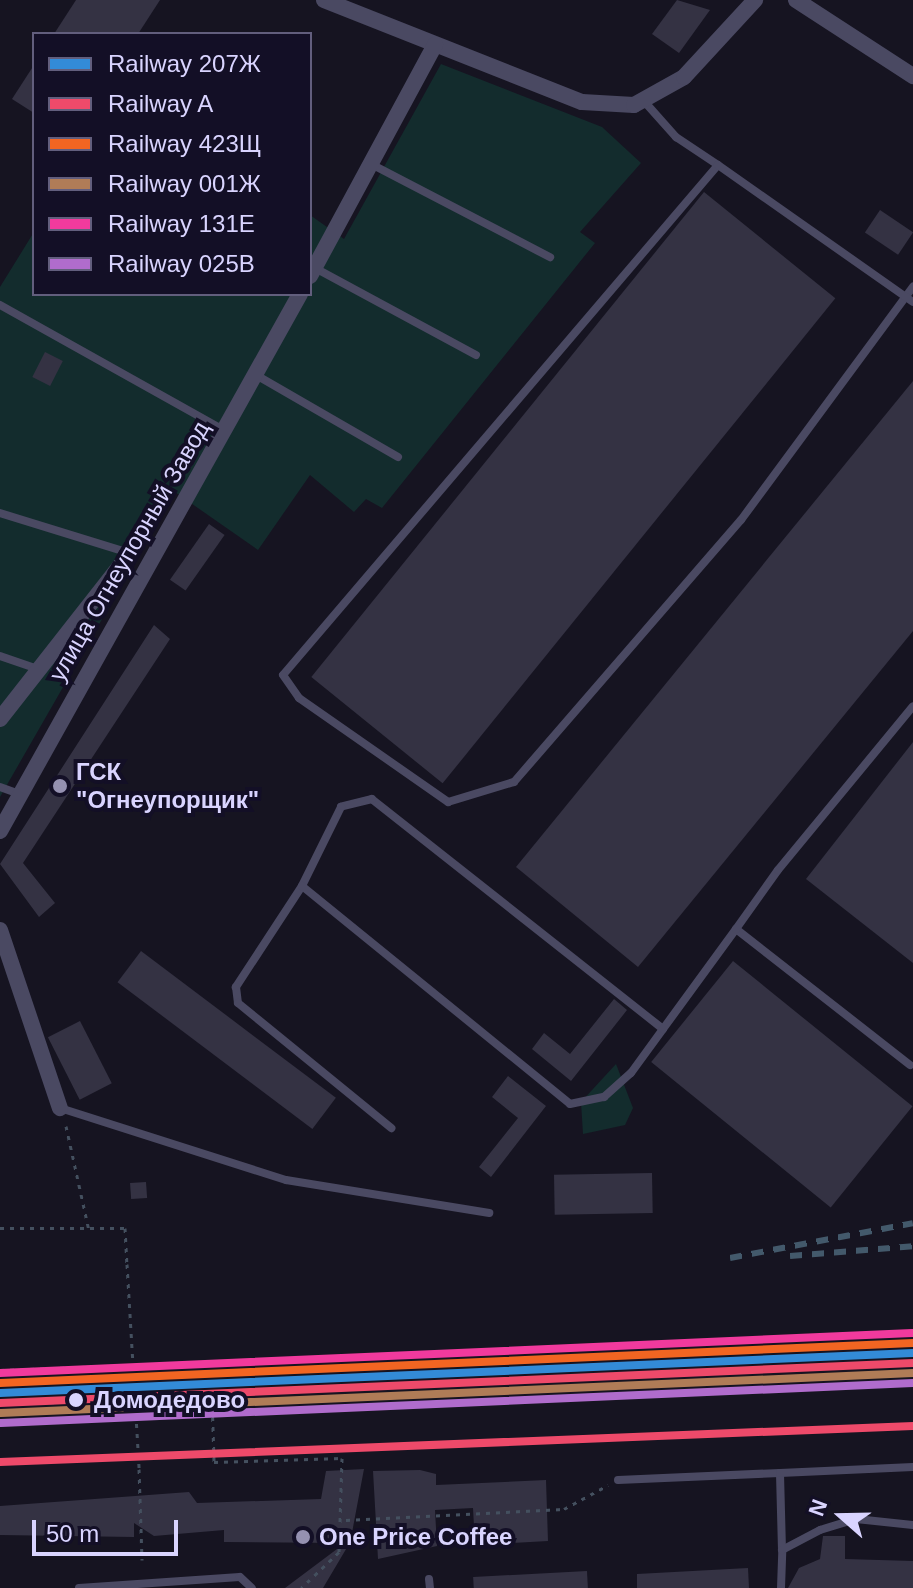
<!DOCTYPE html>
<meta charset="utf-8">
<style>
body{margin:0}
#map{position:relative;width:913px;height:1588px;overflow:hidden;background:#161421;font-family:Arial,sans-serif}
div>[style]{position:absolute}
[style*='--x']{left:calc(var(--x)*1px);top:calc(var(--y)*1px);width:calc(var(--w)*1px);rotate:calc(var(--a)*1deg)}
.green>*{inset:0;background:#132c2d}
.building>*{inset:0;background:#343243;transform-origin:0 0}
.path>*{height:3px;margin-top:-1.5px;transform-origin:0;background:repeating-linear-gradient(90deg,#44505f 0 4px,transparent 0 10px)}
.lane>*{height:8px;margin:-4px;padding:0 4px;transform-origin:4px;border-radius:4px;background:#4a4962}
.street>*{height:16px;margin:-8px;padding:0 8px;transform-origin:8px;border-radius:8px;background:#4a4962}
.rail>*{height:6px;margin-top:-3px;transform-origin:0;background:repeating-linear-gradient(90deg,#43596b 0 12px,transparent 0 22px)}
.path-bridge>*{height:3px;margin-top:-1.5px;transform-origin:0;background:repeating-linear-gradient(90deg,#44505f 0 4px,transparent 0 10px)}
.rail-1>*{height:8px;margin:-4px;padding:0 4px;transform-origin:4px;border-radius:4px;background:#338bd7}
.rail-2>*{height:8px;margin:-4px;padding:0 4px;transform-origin:4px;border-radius:4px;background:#ee4a6a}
.rail-3>*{height:8px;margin:-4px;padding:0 4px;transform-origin:4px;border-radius:4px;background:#f26522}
.rail-4>*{height:8px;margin:-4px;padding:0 4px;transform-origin:4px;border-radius:4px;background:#b07c57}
.rail-5>*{height:8px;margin:-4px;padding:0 4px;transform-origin:4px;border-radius:4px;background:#f13a9d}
.rail-6>*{height:8px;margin:-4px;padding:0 4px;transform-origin:4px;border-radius:4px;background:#b06ccc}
.dots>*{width:22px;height:22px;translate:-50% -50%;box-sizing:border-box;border:4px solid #130f26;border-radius:50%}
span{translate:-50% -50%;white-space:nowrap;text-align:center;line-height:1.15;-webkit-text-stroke:8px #130f26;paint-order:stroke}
.street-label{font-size:24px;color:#d9d4ff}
.poi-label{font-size:24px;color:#d9d4ff;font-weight:700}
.left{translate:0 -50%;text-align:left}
.stop-label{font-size:24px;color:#d9d4ff;font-weight:700}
.legend{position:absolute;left:32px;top:32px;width:280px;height:264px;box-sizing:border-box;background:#130f26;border:2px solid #625e7d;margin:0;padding:10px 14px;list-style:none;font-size:24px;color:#d9d4ff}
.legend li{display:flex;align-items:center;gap:16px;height:40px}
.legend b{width:40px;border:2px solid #625e7d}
.north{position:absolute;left:801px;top:1476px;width:80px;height:80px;-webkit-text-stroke:6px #130f26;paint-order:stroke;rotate:290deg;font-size:22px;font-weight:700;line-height:32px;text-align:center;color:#d9d4ff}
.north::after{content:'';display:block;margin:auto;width:28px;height:36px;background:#d9d4ff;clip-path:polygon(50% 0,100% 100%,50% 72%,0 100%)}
.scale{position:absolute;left:32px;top:1520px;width:146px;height:36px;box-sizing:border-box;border:4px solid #d9d4ff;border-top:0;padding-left:10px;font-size:24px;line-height:28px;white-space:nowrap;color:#d9d4ff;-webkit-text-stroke:6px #130f26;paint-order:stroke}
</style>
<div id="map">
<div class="green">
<i style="clip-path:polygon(441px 64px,602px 127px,641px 163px,580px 232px,595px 243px,382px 508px,366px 499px,354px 512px,310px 475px,258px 550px,175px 492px,0 797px,0 287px,34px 232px,34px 294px,310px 294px,310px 215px,344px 239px)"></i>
<i style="clip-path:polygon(616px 1064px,633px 1108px,625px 1125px,583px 1134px,581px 1102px)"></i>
</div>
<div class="building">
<i style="clip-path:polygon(76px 0,160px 0,138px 34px,54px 34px)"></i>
<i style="clip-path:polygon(677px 0,710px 10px,679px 53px,652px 34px)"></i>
<i style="clip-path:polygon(34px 65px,34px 113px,12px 99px)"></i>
<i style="left:704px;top:192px;width:169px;height:624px;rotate:39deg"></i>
<i style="left:880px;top:210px;width:40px;height:27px;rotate:34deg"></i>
<i style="left:45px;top:352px;width:20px;height:28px;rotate:27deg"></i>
<i style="clip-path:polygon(913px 381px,913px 631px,638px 967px,516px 867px)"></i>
<i style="left:209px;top:524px;width:19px;height:68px;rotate:35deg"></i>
<i style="clip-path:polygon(154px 625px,170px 639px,23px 863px,55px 903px,39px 917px,0 864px)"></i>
<i style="clip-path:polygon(913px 742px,913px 963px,806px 879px)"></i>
<i style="left:141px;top:951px;width:244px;height:39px;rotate:37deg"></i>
<i style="left:733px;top:961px;width:231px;height:130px;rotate:39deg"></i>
<i style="clip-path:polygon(614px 999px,627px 1010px,571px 1081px,532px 1049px,544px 1033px,570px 1054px)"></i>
<i style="left:80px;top:1021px;width:70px;height:36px;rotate:63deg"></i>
<i style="clip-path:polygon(508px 1076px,546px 1106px,491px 1177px,479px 1167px,518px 1118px,492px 1097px)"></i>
<i style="left:652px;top:1173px;width:40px;height:98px;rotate:89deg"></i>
<i style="left:146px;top:1182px;width:16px;height:16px;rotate:86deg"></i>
<i style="clip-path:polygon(364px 1469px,351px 1538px,355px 1534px,323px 1588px,285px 1588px,345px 1543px,224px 1542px,224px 1530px,154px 1536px,134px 1523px,134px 1537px,0 1535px,0 1506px,189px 1492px,197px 1503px,321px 1499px,326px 1471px)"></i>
<i style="clip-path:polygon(420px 1470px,436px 1474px,436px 1485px,546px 1480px,548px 1541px,475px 1545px,473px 1508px,435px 1510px,437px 1546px,378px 1559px,373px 1471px)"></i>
<i style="clip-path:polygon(823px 1536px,845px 1536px,845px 1559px,913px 1561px,913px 1588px,788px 1588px,799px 1568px,820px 1559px)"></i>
<i style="clip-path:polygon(748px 1568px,749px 1588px,637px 1588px,637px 1574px)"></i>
<i style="left:587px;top:1571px;width:17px;height:114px;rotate:87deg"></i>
</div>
<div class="path">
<i style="--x:66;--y:1126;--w:107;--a:77.6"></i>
<i style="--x:0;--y:1228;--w:125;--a:0"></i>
<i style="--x:125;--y:1228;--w:36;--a:87"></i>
<i style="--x:0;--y:1370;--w:133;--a:-2.2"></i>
<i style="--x:0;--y:1404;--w:212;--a:-1.9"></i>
<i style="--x:212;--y:1397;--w:65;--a:88.2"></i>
<i style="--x:214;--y:1462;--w:128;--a:-1.8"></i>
<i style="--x:342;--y:1458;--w:94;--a:91.8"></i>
<i style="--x:339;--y:1552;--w:52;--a:136.5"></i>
<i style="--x:139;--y:1469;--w:91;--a:88.1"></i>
<i style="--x:346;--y:1520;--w:218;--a:-2.9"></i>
<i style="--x:564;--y:1509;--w:50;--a:-28.6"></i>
</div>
<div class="lane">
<i style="--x:643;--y:100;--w:50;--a:48.3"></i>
<i style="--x:676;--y:137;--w:50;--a:33.7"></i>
<i style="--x:718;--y:165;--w:670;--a:130.46"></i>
<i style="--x:283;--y:675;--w:28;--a:55"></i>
<i style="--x:299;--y:698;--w:182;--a:34.9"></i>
<i style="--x:448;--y:802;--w:69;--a:-16.9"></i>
<i style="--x:514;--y:782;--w:347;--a:-49.1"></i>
<i style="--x:741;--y:520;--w:290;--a:-53.6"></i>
<i style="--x:371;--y:164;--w:202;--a:27.5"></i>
<i style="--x:718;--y:165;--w:238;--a:35.1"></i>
<i style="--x:315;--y:268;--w:183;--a:28.4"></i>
<i style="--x:0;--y:305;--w:257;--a:29.2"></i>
<i style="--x:256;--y:375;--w:164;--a:30"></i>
<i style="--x:0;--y:513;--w:135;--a:17.2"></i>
<i style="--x:0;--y:656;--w:40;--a:18.9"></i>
<i style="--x:0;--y:787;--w:20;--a:20"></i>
<i style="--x:302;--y:886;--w:121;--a:123.2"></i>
<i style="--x:236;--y:987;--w:16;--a:83"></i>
<i style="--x:238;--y:1003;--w:198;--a:39.2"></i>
<i style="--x:736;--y:929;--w:221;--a:38"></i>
<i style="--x:663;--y:1029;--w:371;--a:-141.7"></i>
<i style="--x:372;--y:799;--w:32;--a:166"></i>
<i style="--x:341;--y:807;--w:88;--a:116.3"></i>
<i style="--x:302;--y:886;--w:345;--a:39.1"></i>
<i style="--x:570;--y:1104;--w:35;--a:-12"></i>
<i style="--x:604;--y:1097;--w:36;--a:-42"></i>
<i style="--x:631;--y:1073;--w:54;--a:-54"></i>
<i style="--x:663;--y:1029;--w:124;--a:-53.9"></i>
<i style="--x:736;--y:929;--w:72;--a:-54.6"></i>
<i style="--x:778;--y:870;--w:212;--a:-50.5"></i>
<i style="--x:60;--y:1108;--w:237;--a:17.7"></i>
<i style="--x:286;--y:1180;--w:206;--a:9.2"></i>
<i style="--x:618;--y:1480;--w:162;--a:-2.5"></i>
<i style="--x:782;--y:1550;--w:77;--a:-91.5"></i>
<i style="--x:780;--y:1473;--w:133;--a:-2.6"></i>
<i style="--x:429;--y:1579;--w:9;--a:84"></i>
<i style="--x:79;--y:1588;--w:161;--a:-3.9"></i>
<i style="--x:240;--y:1577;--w:16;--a:43"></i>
<i style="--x:781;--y:1588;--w:38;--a:-88"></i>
<i style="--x:782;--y:1550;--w:43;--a:-27.8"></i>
<i style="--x:820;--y:1530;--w:38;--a:-17"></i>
<i style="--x:856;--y:1519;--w:57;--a:6"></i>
</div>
<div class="street">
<i style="--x:324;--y:0;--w:277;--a:21.6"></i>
<i style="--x:582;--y:102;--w:52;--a:3.3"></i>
<i style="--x:634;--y:105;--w:57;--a:-29.2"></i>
<i style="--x:684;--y:77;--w:105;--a:-47.3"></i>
<i style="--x:796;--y:0;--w:140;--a:33"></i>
<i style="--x:310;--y:276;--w:263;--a:-61.6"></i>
<i style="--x:0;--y:719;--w:211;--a:-51.9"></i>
<i style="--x:0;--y:831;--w:615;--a:-60.81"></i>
<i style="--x:0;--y:930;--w:188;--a:71.4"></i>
</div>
<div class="rail">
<i style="--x:790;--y:1256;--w:123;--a:-4.6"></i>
<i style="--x:730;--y:1258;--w:186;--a:-10.8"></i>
</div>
<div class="path-bridge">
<i style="--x:127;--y:1264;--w:205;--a:86.6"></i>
</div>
<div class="rail-1">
<i style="--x:0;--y:1393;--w:914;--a:-2.51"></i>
</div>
<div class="rail-2">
<i style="--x:0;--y:1403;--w:914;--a:-2.51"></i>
<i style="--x:0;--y:1462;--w:914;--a:-2.26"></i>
</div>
<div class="rail-3">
<i style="--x:0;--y:1383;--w:914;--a:-2.51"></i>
</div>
<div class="rail-4">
<i style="--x:1;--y:1413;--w:913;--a:-2.51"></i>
</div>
<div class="rail-5">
<i style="--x:0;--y:1373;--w:913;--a:-2.51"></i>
</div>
<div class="rail-6">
<i style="--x:1;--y:1423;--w:913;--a:-2.51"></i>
</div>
<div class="dots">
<i style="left:60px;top:786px;background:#9591b1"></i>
<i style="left:76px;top:1400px;background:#d9d4ff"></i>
<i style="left:303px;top:1537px;background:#9591b1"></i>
</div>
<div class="street-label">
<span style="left:129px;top:551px;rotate:-60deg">улица Огнеупорный Завод</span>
</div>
<div class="poi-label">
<span class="left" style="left:76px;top:786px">ГСК<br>"Огнеупорщик"</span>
<span class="left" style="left:319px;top:1537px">One Price Coffee</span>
</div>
<div class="stop-label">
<span class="left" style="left:94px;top:1400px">Домодедово</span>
</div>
<ul class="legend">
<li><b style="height:10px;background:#338bd7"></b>Railway 207Ж</li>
<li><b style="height:10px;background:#ee4a6a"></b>Railway A</li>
<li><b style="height:10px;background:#f26522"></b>Railway 423Щ</li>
<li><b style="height:10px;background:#b07c57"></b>Railway 001Ж</li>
<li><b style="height:10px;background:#f13a9d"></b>Railway 131Е</li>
<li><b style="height:10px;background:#b06ccc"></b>Railway 025В</li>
</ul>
<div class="north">N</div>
<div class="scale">50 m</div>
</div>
